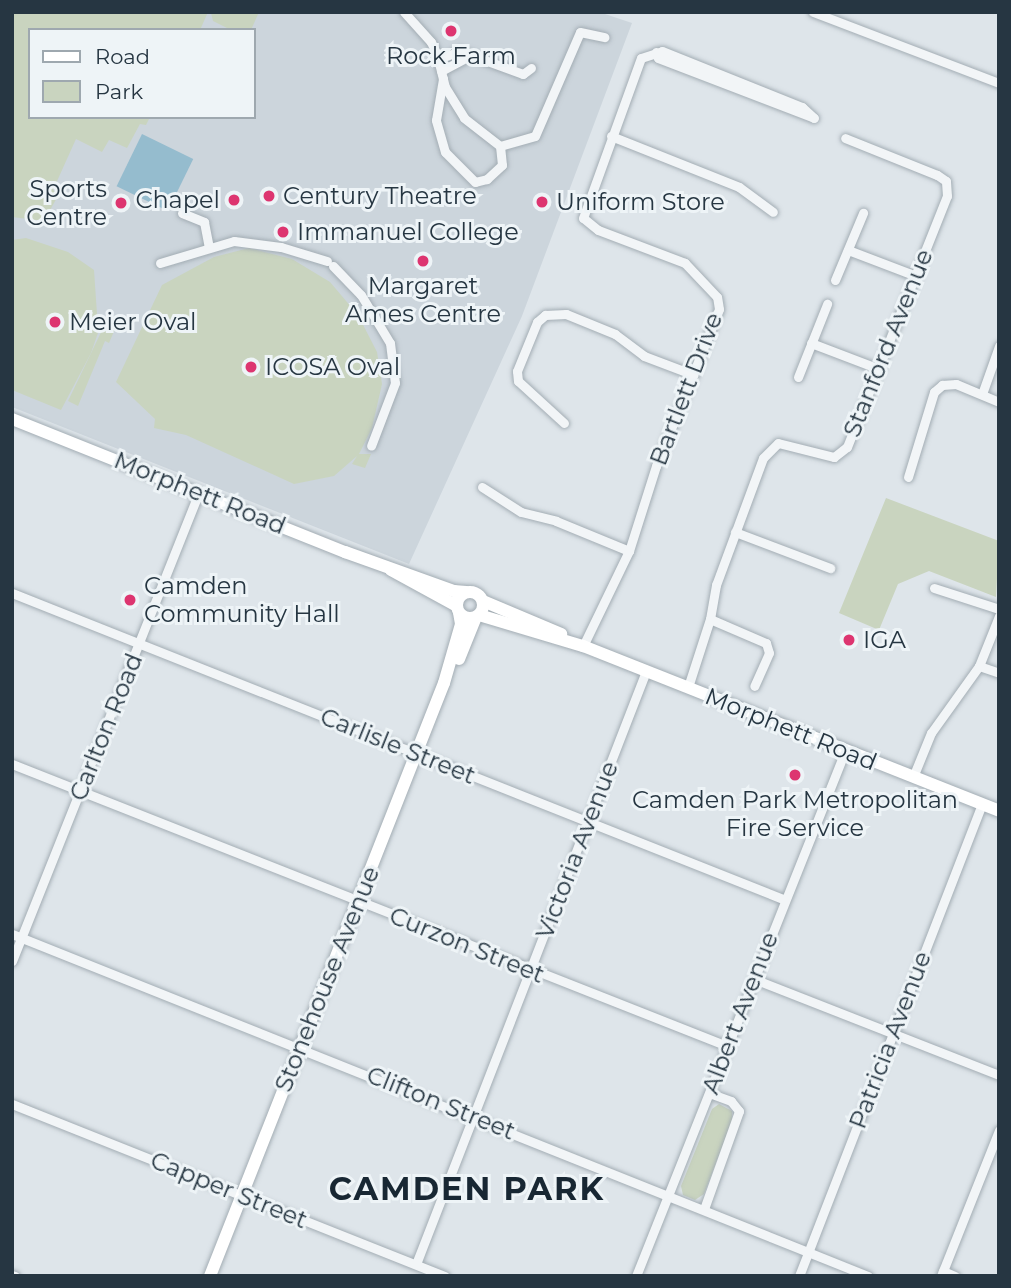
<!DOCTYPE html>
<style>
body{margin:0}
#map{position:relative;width:1011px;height:1288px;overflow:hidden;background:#dee5ea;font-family:Montserrat,sans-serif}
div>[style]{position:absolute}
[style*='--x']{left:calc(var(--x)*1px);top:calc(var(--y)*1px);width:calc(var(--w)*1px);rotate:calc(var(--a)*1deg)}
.built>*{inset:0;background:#ccd5dc}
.green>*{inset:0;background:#c9d4bf}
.water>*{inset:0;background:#95bcce;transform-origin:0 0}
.roads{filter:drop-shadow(0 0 2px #a3adb4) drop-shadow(0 0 2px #a3adb4)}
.street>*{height:9px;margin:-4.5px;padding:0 4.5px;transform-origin:4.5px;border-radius:4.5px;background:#f2f5f7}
.secondary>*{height:12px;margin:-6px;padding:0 6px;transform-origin:6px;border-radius:6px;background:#fff}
.secondary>.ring{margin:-6px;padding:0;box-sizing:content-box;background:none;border:12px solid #fff;border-radius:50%}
.dots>*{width:19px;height:19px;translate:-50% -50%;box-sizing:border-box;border:4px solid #eef4f7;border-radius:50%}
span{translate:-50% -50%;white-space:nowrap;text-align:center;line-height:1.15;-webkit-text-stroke:6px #eef4f7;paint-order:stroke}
.poi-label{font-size:24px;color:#263642}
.right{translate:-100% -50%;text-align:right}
.left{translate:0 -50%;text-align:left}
.street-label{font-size:24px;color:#263642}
.district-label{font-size:32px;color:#182733;font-weight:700;letter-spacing:2px}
.frame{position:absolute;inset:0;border:14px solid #263642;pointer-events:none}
.legend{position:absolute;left:28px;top:28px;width:228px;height:91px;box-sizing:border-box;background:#eef4f7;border:2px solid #9ea8af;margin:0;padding:9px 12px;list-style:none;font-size:21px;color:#263642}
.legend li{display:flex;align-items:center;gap:14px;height:35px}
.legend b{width:35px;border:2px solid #9ea8af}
</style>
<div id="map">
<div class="built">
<i style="clip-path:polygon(evenodd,12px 12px,599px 12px,632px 23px,522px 316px,409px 564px,12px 407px,12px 12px,30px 30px,254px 30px,254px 117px,30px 117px,30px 30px)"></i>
</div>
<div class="green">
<i style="clip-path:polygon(12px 12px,208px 12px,200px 30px,30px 30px,30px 117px,150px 117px,146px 125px,140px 124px,127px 148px,109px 140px,102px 152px,76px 139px,53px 190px,59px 194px,44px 221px,12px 217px)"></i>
<i style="clip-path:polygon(259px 12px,251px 30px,231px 30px,213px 21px,211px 13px)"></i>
<i style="clip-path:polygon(26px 238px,68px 252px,94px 270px,97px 314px,103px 319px,98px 319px,99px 330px,91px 353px,61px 410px,12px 390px,12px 240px)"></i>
<i style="clip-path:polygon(249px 248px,292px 259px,330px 282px,358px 315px,377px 352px,382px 384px,372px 428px,359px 454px,371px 454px,365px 468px,352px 464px,357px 456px,334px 476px,294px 484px,186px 435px,154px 428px,155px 419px,116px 382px,162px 285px,214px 257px)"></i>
<i style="clip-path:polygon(105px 324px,115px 329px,109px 343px,105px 341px,78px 406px,68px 401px)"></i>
<i style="clip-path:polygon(886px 498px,999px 541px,996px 597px,929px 571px,898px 584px,879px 630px,839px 613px)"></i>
<i style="clip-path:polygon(719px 1104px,732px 1111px,732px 1121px,704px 1194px,695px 1200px,683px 1195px,681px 1186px,712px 1109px)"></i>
</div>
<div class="water">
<i style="left:142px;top:134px;width:57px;height:58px;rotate:26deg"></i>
</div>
<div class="roads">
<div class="street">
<i style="--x:404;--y:12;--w:40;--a:48"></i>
<i style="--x:431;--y:42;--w:14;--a:65"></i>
<i style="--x:437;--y:55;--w:33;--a:76"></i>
<i style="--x:445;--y:87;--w:36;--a:58"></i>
<i style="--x:464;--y:118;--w:46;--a:37.9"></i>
<i style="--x:500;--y:146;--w:19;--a:84"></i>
<i style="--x:502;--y:165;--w:21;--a:137"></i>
<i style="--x:487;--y:179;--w:12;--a:166"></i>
<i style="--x:475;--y:182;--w:42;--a:-135"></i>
<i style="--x:445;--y:152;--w:33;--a:-106"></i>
<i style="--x:436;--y:120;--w:42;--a:-80.3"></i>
<i style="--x:813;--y:12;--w:199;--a:20.9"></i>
<i style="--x:656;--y:52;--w:6;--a:72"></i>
<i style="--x:658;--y:58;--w:167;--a:21"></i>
<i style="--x:438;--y:59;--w:23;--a:-20"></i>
<i style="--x:460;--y:51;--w:67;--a:20.1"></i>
<i style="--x:523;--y:74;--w:10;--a:-37"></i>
<i style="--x:441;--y:71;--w:34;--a:-28"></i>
<i style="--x:611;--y:136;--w:138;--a:21.7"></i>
<i style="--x:739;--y:187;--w:42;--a:36.3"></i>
<i style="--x:500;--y:146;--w:36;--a:-16"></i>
<i style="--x:535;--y:136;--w:113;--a:-66.6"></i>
<i style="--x:580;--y:32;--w:25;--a:12"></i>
<i style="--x:182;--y:213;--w:24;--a:22"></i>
<i style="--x:204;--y:222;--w:26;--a:79"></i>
<i style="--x:848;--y:250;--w:73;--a:20.9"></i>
<i style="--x:160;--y:263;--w:77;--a:-16.6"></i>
<i style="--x:234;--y:241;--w:47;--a:7.3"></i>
<i style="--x:281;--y:247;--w:48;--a:16.9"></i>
<i style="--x:333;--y:266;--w:40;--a:46"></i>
<i style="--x:361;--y:295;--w:56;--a:58.9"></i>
<i style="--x:390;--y:343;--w:40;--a:82.9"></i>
<i style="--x:395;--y:383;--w:67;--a:110.9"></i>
<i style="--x:835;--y:280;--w:73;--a:-67.3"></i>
<i style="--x:811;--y:343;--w:73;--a:20.9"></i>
<i style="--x:798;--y:377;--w:79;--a:-68.3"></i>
<i style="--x:982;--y:394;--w:51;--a:-70.5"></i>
<i style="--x:564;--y:423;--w:62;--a:-137.6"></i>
<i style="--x:518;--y:381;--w:10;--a:-96"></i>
<i style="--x:517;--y:371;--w:53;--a:-67.8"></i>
<i style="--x:537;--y:322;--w:11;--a:-41"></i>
<i style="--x:545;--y:315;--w:21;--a:-3"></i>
<i style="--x:566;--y:314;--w:53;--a:22.2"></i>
<i style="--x:615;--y:334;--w:36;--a:37"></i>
<i style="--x:644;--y:356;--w:53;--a:20.8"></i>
<i style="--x:908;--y:477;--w:89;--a:-73"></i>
<i style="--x:934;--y:392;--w:11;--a:-41"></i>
<i style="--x:942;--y:385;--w:14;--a:-4"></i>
<i style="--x:956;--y:384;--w:47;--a:22.7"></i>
<i style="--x:482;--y:487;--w:46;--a:32.7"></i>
<i style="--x:521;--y:512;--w:36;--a:14"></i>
<i style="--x:556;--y:521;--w:79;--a:22.3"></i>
<i style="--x:735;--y:532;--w:102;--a:20.8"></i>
<i style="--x:934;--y:588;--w:68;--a:17.9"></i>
<i style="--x:12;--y:593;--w:830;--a:21.65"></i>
<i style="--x:710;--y:619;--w:61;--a:23.2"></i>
<i style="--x:766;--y:643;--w:10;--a:73"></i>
<i style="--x:769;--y:653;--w:36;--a:114"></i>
<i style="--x:583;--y:646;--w:106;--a:-64.2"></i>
<i style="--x:629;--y:551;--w:89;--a:-72.4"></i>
<i style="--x:656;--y:466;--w:169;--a:-68.1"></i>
<i style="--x:719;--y:309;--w:12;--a:-99"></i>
<i style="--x:717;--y:297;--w:47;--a:-133.3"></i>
<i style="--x:685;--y:263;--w:93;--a:-159.2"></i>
<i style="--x:598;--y:230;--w:19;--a:-141"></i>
<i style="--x:583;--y:218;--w:170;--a:-70.1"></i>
<i style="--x:641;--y:58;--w:22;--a:-18"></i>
<i style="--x:662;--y:51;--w:151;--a:21.8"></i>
<i style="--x:802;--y:107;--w:16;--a:43"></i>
<i style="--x:979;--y:666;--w:21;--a:19"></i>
<i style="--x:688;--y:687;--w:71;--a:-72.1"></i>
<i style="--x:710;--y:619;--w:35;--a:-80"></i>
<i style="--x:716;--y:585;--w:135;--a:-69.7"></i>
<i style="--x:763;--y:458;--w:21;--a:-45"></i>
<i style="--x:778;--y:443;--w:58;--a:14"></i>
<i style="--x:834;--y:457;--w:16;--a:-38"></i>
<i style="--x:847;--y:447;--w:270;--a:-68.3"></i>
<i style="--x:947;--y:196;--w:15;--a:-94"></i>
<i style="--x:946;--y:181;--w:11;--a:-146"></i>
<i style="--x:937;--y:175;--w:99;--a:-158.1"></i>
<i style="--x:12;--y:764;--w:769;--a:21.52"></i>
<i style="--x:913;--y:777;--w:48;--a:-67.8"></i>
<i style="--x:931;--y:733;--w:82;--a:-54.4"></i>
<i style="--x:979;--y:666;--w:54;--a:-68.2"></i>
<i style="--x:12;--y:934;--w:922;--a:21.78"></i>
<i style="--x:12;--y:961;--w:505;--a:-68.26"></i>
<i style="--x:754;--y:979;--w:263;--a:21.4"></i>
<i style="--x:12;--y:1104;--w:466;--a:21.7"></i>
<i style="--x:704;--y:1209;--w:104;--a:-70.3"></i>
<i style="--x:739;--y:1111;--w:13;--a:-129"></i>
<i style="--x:731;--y:1101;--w:23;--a:-160"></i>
<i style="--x:416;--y:1264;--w:636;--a:-68.8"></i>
<i style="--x:943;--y:1271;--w:13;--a:23"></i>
<i style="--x:12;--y:1275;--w:3;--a:18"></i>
<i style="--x:636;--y:1276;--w:565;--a:-68.29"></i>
<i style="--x:799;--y:1276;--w:506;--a:-68.81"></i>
<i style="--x:941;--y:1276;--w:157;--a:-68.3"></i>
</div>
<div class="secondary">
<i style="--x:12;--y:419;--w:359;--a:21.8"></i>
<i style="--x:345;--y:552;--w:116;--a:19.7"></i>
<i style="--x:454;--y:591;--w:12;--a:5"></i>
<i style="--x:391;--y:570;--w:75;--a:28.6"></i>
<i class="ring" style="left:457px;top:592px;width:14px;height:14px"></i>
<i style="--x:483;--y:601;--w:85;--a:22.9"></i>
<i style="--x:479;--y:615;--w:109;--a:16.6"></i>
<i style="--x:583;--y:646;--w:448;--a:21.6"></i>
<i style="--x:459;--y:659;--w:45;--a:-68"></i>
<i style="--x:210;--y:1276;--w:637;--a:-68.47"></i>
<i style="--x:444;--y:683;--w:61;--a:-73.9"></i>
<i style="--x:461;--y:624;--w:11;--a:-100"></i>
</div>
</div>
<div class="dots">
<i style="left:451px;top:31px;background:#dd3570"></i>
<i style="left:269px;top:196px;background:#dd3570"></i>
<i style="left:234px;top:200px;background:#dd3570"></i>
<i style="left:542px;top:202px;background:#dd3570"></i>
<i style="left:121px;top:203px;background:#dd3570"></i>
<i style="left:283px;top:232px;background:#dd3570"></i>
<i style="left:423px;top:261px;background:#dd3570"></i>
<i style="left:55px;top:322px;background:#dd3570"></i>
<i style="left:251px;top:367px;background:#dd3570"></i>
<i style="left:130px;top:600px;background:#dd3570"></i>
<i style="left:849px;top:640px;background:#dd3570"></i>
<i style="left:795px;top:775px;background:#dd3570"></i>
</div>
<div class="poi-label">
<span style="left:451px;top:56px">Rock Farm</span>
<span class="right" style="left:107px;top:203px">Sports<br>Centre</span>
<span class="left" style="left:283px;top:196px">Century Theatre</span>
<span class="right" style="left:220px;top:200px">Chapel</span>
<span class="left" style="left:556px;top:202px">Uniform Store</span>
<span class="left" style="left:297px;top:232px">Immanuel College</span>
<span style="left:423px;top:300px">Margaret<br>Ames Centre</span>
<span class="left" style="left:69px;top:322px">Meier Oval</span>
<span class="left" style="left:265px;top:367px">ICOSA Oval</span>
<span class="left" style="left:144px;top:600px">Camden<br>Community Hall</span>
<span class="left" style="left:863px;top:640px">IGA</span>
<span style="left:795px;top:814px">Camden Park Metropolitan<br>Fire Service</span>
</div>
<div class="street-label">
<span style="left:888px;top:343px;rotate:-68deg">Stanford Avenue</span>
<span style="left:686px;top:389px;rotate:-69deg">Bartlett Drive</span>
<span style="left:200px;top:493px;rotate:22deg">Morphett Road</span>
<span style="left:106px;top:727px;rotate:-68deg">Carlton Road</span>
<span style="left:791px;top:729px;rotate:22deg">Morphett Road</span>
<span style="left:398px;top:746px;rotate:22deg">Carlisle Street</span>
<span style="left:577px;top:850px;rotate:-69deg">Victoria Avenue</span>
<span style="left:467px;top:945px;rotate:22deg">Curzon Street</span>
<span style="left:327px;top:979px;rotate:-68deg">Stonehouse Avenue</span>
<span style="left:740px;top:1013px;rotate:-69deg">Albert Avenue</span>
<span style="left:890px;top:1040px;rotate:-69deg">Patricia Avenue</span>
<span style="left:441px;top:1103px;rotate:22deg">Clifton Street</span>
<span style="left:229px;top:1190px;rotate:22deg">Capper Street</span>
</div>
<div class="district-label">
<span style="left:467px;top:1189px">CAMDEN PARK</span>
</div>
<div class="frame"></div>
<ul class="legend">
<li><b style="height:9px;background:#fff"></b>Road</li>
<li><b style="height:19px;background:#c9d4bf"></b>Park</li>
</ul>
</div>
